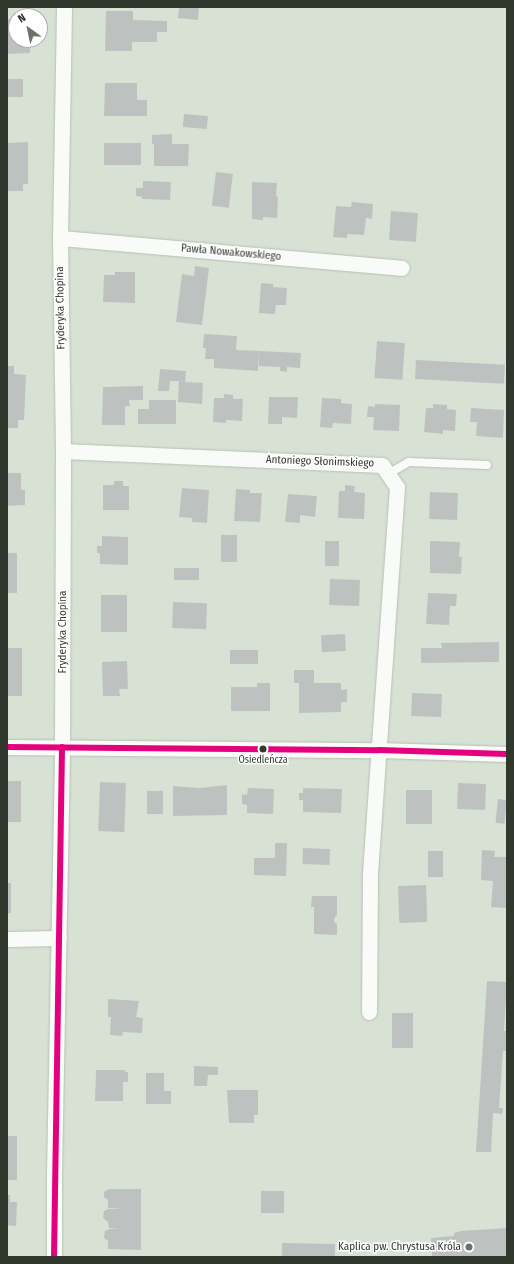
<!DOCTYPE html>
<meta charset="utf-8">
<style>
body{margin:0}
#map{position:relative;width:514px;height:1264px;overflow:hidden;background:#d8e2d4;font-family:"Fira Sans Condensed",sans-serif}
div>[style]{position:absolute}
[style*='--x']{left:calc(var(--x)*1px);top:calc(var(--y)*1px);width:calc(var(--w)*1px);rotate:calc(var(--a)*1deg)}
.building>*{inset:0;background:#bdc2c1;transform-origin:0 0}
.roads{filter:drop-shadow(0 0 1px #b8c0b5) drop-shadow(0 0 1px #b8c0b5)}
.lane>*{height:8px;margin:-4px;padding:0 4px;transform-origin:4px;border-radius:4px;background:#f9fbf9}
.street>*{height:15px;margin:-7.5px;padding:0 7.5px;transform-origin:7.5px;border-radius:7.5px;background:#f9fbf9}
.bus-1>*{height:6px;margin:-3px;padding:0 3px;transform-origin:3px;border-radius:3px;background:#e5007d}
.dots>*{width:11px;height:11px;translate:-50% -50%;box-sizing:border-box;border:2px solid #fff;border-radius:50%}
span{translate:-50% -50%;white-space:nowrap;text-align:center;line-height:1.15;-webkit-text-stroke:3px #fff;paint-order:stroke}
.bus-label{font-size:10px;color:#30372d}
.street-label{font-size:11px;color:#30372d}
.poi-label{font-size:11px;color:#30372d}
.right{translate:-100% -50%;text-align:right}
.frame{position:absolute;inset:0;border:8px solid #30372d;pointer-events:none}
.north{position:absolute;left:8px;top:8px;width:40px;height:40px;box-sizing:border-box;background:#fff;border:1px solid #acafab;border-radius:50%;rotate:327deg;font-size:11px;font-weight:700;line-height:16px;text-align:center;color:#30372d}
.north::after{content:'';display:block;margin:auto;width:14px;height:18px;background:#6b7367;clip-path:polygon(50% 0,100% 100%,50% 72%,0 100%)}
</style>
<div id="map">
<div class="building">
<i style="clip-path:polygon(179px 7px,199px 7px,198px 20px,178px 18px)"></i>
<i style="clip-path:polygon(106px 11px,133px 11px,133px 20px,167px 21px,167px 32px,157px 32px,157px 42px,132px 42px,132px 51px,105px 51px)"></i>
<i style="clip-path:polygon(7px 19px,16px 19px,16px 40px,30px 40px,30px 53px,7px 54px)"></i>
<i style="left:7px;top:79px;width:16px;height:18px"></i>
<i style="clip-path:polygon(105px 83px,137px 83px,137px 100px,147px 100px,147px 116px,104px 116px)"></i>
<i style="left:184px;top:114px;width:24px;height:13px;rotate:5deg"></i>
<i style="clip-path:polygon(172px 134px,172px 144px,189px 144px,188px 166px,154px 166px,154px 144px,152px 144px,152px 135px)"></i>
<i style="clip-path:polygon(28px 142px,28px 184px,23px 184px,23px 191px,7px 191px,7px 143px)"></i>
<i style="left:104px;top:143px;width:37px;height:22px"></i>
<i style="left:216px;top:172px;width:17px;height:34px;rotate:7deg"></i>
<i style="clip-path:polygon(143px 181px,171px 182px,170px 200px,142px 199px,142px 197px,136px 196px,136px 188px,143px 188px)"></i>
<i style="clip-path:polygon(252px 182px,277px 183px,276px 196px,278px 197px,277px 218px,263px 217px,263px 220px,252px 219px)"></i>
<i style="clip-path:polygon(352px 202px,373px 204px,372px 219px,366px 218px,364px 235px,347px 234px,347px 238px,333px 237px,336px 206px,351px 207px)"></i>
<i style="left:391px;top:211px;width:27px;height:29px;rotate:4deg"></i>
<i style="clip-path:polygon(195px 266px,209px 268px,202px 325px,176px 322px,182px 274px,194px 276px)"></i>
<i style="clip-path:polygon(115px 272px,135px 272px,135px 303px,103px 302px,104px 275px,115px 275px)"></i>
<i style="clip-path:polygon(261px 283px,273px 284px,273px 287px,287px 288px,286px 305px,276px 305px,275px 314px,259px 313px)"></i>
<i style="clip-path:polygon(204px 334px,237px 336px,236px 350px,259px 351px,258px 371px,214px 368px,214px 359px,205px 359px,206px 348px,203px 348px)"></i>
<i style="left:377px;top:341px;width:28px;height:37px;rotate:4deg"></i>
<i style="clip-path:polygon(259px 351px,301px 353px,300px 368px,287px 367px,287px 372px,280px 371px,280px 367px,259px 366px)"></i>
<i style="left:416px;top:360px;width:89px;height:19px;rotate:3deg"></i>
<i style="clip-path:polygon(7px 366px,14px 366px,14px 374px,26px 375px,24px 420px,18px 420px,18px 428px,8px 428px,8px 431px)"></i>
<i style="clip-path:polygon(160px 369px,186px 371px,185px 382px,203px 383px,202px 404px,178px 402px,179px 381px,170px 381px,169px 391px,158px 391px)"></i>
<i style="clip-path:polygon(143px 386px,143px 400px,129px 400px,130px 406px,125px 406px,125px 425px,102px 425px,103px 387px)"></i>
<i style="clip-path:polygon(224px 394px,233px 395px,233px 399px,243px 399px,242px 421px,226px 420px,226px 423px,213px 422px,214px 398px,224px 398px)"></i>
<i style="clip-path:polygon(269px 397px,298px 397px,297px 418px,282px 417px,282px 424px,268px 424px)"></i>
<i style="clip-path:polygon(322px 398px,341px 399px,341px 403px,352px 404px,351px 424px,333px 423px,332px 428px,320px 427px)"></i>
<i style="clip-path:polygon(149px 400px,176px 400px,176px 424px,138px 424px,138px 409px,149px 409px)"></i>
<i style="clip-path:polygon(375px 404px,400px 405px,399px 431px,373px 430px,374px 417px,367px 417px,368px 406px,375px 407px)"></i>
<i style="clip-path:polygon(433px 404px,447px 405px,447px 409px,456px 410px,455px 431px,443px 430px,443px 434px,424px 432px,426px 408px,433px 408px)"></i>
<i style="clip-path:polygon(471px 408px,504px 410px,503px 438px,476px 436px,477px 422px,470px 422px)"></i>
<i style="clip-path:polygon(7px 473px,21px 473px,21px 490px,25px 490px,25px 505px,7px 506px)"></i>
<i style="clip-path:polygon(114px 481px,123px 481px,123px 486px,129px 486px,129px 510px,103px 510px,103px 485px,114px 485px)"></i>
<i style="clip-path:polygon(345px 485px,355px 486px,354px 492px,365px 493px,364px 519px,338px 518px,339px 491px,345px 491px)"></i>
<i style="clip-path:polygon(182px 488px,209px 490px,207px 523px,192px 522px,192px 518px,179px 517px)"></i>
<i style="clip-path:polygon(236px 489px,250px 490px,250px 493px,262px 493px,260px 522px,234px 521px)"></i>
<i style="left:430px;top:492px;width:28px;height:27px;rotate:2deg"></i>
<i style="clip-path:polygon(288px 494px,317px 496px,315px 517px,300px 515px,300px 523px,285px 522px)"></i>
<i style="left:221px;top:535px;width:16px;height:27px"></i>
<i style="clip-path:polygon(102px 536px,128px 537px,128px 565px,100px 564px,100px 553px,97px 553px,97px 546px,102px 546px)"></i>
<i style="left:325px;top:541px;width:14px;height:25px"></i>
<i style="clip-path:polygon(430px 541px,460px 542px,459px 557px,462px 557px,461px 574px,430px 573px)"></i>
<i style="left:7px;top:553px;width:10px;height:40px"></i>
<i style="left:174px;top:568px;width:25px;height:12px"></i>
<i style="left:330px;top:579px;width:30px;height:26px;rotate:2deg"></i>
<i style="clip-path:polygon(428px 593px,457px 594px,456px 606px,450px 606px,449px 625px,426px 624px)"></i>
<i style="left:101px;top:595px;width:26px;height:37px"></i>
<i style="left:173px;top:602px;width:34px;height:26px;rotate:2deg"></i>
<i style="left:345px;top:634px;width:17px;height:24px;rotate:87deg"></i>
<i style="clip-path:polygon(499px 642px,499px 662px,421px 663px,421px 648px,442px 648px,441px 643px)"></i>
<i style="left:7px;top:648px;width:15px;height:48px"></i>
<i style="left:258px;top:650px;width:14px;height:28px;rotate:90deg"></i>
<i style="clip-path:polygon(127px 661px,128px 689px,119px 689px,120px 696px,103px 696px,102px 662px)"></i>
<i style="clip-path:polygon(294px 670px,314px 670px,314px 683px,341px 683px,341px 690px,347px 689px,347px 702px,341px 702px,341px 712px,299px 713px,299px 683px,294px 683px)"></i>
<i style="clip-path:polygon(257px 683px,270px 683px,270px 711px,231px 711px,231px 687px,257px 687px)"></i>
<i style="left:412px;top:693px;width:30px;height:23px;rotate:2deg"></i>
<i style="left:7px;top:781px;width:14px;height:41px"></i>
<i style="left:100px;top:782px;width:26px;height:49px;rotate:2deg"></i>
<i style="left:458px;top:783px;width:28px;height:26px;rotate:2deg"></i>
<i style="clip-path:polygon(227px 785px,227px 815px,173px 816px,173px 786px,200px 788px)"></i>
<i style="clip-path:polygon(248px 788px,274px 789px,273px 814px,247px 813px,247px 805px,242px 804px,242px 794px,247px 795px)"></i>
<i style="clip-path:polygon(303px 788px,342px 789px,341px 813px,303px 812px,303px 800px,299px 800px,299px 793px,303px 793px)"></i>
<i style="left:406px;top:790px;width:26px;height:34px"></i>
<i style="left:147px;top:791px;width:16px;height:23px"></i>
<i style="left:498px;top:799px;width:9px;height:24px;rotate:6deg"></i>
<i style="clip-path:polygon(275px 843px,287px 843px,286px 876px,254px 875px,254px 858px,275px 858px)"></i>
<i style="left:303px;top:848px;width:27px;height:16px;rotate:2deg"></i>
<i style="clip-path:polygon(482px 850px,495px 851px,494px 857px,507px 857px,506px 908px,491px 907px,493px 881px,481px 880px)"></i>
<i style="left:428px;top:851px;width:15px;height:26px"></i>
<i style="left:7px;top:883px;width:4px;height:30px"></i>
<i style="left:426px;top:885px;width:37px;height:28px;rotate:88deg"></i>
<i style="clip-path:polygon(312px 896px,337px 896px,337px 915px,335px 917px,334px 922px,337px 924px,337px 935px,314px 934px,314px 907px,311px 907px)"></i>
<i style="clip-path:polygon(487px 981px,507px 982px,504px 1031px,507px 1031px,507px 1051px,503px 1051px,499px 1108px,503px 1108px,502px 1114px,493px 1113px,491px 1152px,476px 1152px)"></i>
<i style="clip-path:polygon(108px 999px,139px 1001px,136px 1017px,143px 1018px,142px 1033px,123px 1032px,122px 1036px,110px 1035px,111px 1017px,108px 1017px)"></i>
<i style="left:392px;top:1013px;width:21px;height:35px"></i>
<i style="clip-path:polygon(194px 1066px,218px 1067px,218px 1075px,208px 1075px,207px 1086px,194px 1086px)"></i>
<i style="clip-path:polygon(96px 1070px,125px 1070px,125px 1072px,128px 1072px,128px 1082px,123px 1082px,123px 1101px,95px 1101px)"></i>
<i style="clip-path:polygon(146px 1073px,164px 1073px,164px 1091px,171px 1091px,171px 1104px,146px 1104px)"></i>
<i style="clip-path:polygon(227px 1090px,258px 1090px,258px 1115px,254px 1115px,254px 1123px,229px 1123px)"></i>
<i style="left:7px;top:1136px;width:10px;height:44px"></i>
<i style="clip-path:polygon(109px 1189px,141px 1189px,141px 1250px,108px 1249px,108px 1241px,104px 1238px,105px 1231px,109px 1229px,119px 1228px,109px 1228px,108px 1222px,103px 1218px,104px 1211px,108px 1209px,123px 1208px,108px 1208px,108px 1200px,104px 1197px,104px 1192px)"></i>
<i style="left:261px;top:1191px;width:23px;height:22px"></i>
<i style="clip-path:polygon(7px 1195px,10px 1195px,10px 1202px,17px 1202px,16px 1226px,7px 1225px)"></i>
<i style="clip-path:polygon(507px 1228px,507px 1257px,432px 1257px,431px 1238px,454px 1236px,454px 1233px,461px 1231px)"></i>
<i style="left:282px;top:1243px;width:53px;height:14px;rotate:1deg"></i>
</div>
<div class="roads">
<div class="lane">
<i style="--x:388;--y:474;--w:24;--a:-30"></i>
<i style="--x:409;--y:462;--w:78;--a:2.2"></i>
</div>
<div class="street">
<i style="--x:60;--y:238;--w:343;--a:5"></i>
<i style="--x:63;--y:451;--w:319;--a:2.5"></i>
<i style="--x:382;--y:465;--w:27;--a:56"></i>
<i style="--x:397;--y:487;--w:390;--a:94"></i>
<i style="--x:370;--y:876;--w:136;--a:90.4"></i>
<i style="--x:7;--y:747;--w:372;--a:0.5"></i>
<i style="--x:379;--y:750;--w:128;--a:1.8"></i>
<i style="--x:7;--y:939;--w:52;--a:-1.1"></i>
<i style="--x:54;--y:1257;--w:84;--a:-90"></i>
<i style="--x:54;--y:1173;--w:426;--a:-88.9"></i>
<i style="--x:62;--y:747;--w:296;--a:-89.8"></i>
<i style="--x:63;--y:451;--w:213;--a:-90.8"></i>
<i style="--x:60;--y:238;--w:231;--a:-89"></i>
</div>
</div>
<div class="bus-1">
<i style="--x:7;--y:747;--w:372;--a:0.5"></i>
<i style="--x:379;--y:750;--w:128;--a:1.8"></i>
<i style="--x:54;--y:1257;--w:510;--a:-89.1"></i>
</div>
<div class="dots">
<i style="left:263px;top:749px;background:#30372d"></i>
<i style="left:469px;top:1247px;background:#6b7367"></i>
</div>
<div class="bus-label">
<span style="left:263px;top:761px">Osiedleńcza</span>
</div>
<div class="street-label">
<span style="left:231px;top:253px;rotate:5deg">Pawła Nowakowskiego</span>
<span style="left:61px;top:308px;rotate:-91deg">Fryderyka Chopina</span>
<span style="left:320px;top:462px;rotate:2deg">Antoniego Słonimskiego</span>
<span style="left:63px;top:632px;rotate:-90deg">Fryderyka Chopina</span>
</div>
<div class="poi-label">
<span class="right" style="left:461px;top:1247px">Kaplica pw. Chrystusa Króla</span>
</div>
<div class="frame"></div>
<div class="north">N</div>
</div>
